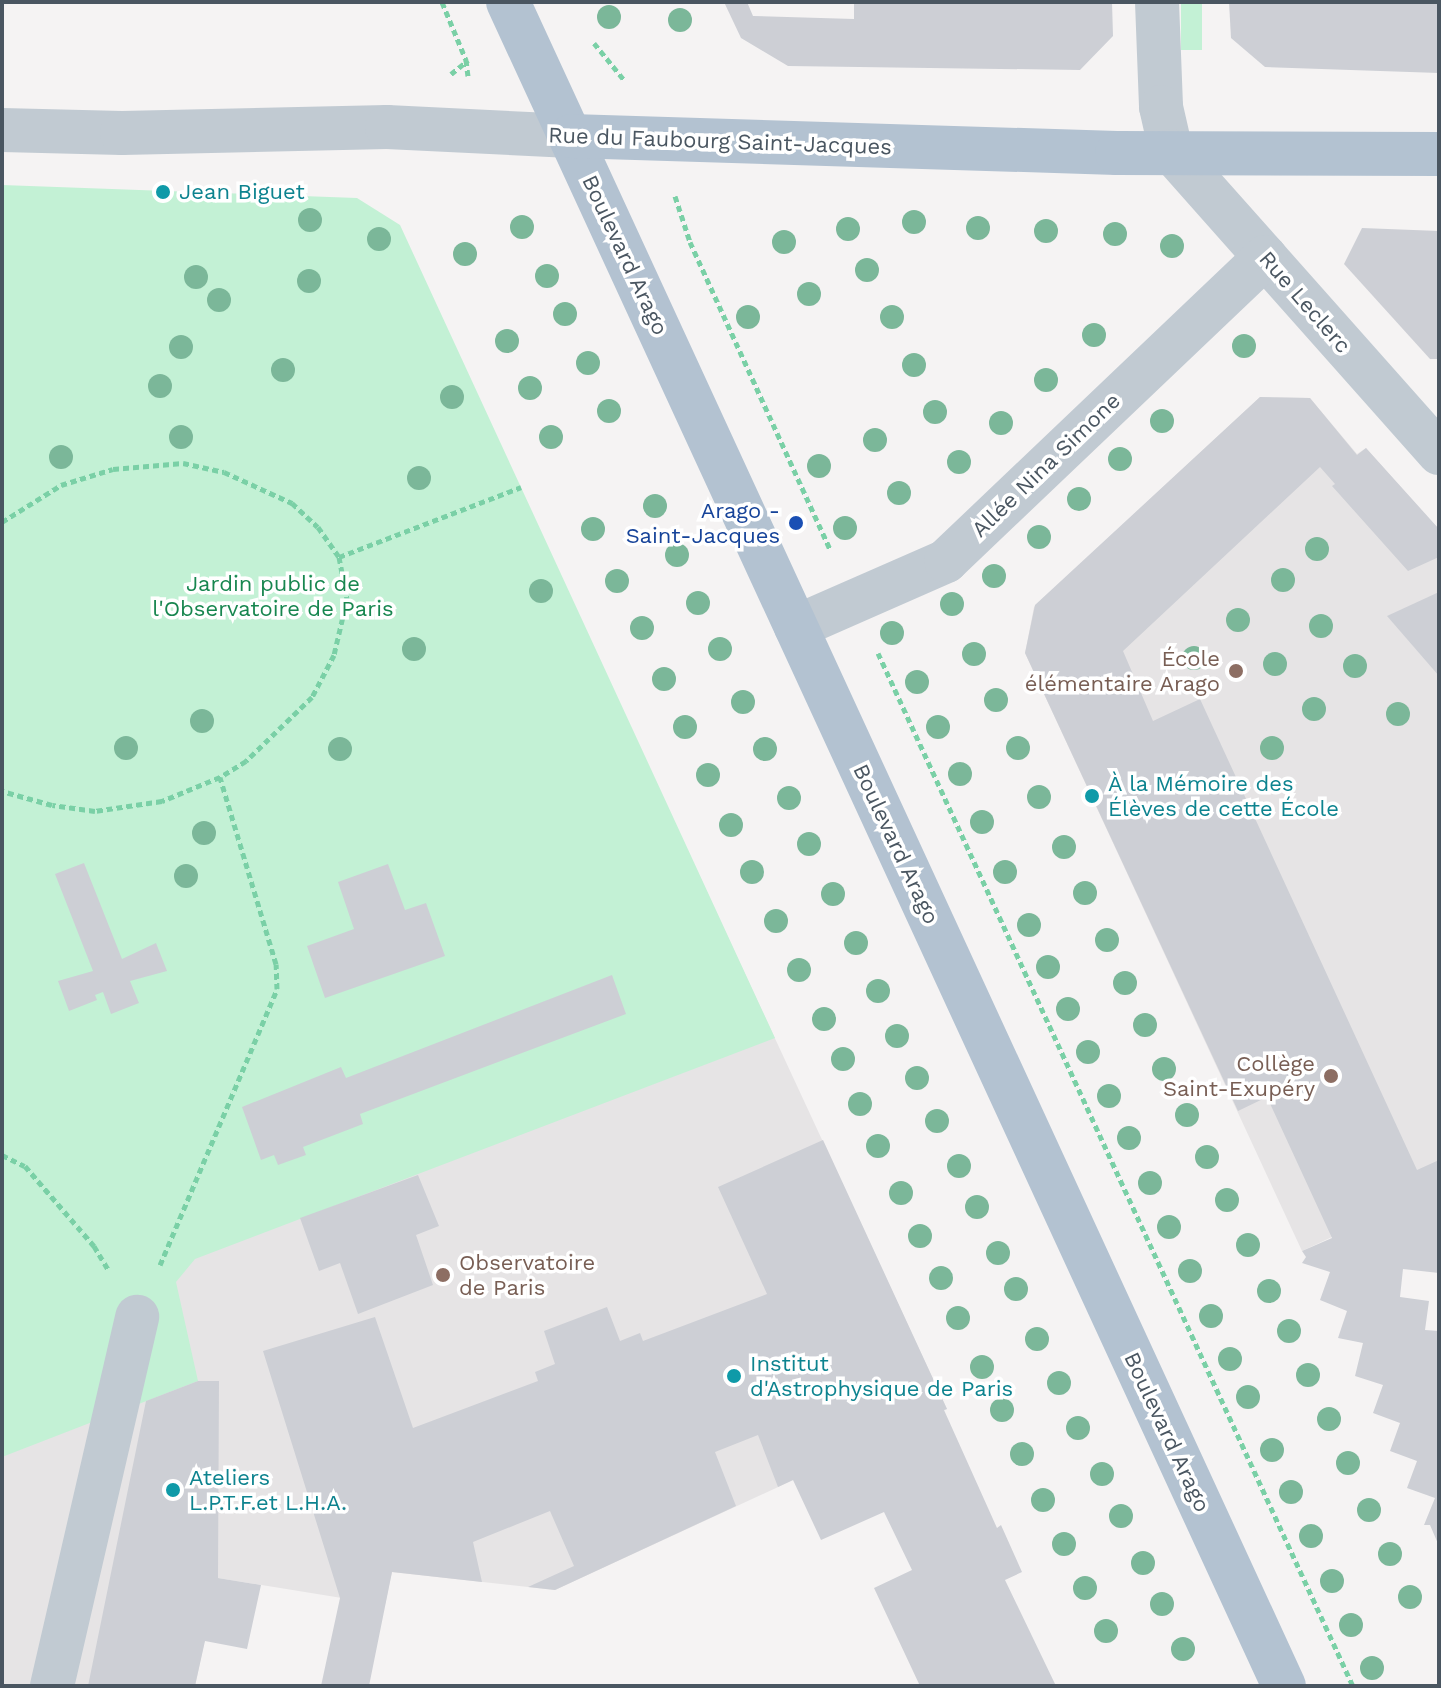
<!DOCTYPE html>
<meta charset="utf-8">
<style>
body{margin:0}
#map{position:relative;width:1441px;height:1688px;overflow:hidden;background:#f5f3f3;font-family:"Work Sans",sans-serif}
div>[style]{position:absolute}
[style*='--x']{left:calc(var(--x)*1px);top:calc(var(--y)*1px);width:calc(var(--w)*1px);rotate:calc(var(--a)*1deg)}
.education>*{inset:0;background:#e6e4e5}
.green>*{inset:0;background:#c3f1d5;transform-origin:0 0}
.building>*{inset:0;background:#cdcfd5}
.path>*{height:5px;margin-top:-2.5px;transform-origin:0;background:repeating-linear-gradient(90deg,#7ad0a6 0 6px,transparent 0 10px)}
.minor>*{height:44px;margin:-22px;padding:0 22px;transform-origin:22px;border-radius:22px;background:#c1cad2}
.major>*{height:44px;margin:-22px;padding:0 22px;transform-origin:22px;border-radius:22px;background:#b3c2d1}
.trees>*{width:24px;height:24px;margin:-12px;border-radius:50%;background:#7bb799}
.dots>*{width:22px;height:22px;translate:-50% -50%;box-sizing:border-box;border:4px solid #fff;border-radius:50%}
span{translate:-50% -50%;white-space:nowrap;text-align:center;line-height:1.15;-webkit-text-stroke:7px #fff;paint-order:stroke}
.street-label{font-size:22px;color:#4a5661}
.culture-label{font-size:22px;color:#0d838f}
.left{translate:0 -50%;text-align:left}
.transit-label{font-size:22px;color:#164399}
.right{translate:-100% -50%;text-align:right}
.park-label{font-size:22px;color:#17864f}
.education-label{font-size:22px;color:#785e54}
.frame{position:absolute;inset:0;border:4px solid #4a5661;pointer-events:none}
</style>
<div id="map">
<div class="education">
<i style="clip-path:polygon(1260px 397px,1310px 398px,1357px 454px,1366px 448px,1439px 530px,1439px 1187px,1302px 1251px,1025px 653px,1034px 607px)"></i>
<i style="clip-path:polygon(636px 739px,947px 1409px,555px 1590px,392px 1572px,385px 1605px,218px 1578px,195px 1686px,2px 1686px,2px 821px)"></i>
</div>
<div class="green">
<i style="left:1181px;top:2px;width:21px;height:48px"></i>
<i style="clip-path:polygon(2px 185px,357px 198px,400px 225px,775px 1038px,195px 1259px,176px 1282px,198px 1381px,2px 1457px)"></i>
</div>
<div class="building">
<i style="clip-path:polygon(724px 2px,747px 2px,753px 16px,854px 19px,854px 2px,1112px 2px,1113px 36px,1080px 70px,788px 66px,741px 38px)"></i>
<i style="clip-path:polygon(1229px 2px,1439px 2px,1439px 73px,1265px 67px,1231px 38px)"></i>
<i style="clip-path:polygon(1362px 228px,1439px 231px,1439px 359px,1430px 359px,1344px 264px)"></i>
<i style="clip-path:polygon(1260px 397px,1310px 398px,1357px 455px,1366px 448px,1439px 529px,1439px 557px,1408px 571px,1332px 486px,1335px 484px,1320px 467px,1123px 651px,1153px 721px,1200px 699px,1417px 1170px,1439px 1160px,1439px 1273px,1403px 1269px,1400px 1297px,1429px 1301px,1425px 1330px,1439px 1331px,1439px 1546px,1430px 1525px,1424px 1525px,1435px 1498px,1407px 1488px,1417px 1461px,1390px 1451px,1400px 1423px,1373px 1413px,1383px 1385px,1355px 1376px,1363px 1343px,1338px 1338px,1347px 1311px,1320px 1300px,1330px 1272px,1302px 1263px,1306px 1257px,1302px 1251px,1332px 1238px,1267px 1097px,1238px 1111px,1025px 653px,1035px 605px)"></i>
<i style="clip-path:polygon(1439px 592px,1439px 676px,1387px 616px)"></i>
<i style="clip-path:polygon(84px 863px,122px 959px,156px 943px,167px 971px,130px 981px,139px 1003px,111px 1014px,103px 992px,95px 995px,97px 1000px,69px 1011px,58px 981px,93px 971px,55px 874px)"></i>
<i style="clip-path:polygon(388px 864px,405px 910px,426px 903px,445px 956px,325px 998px,307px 946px,354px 929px,338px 882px)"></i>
<i style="clip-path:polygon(612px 975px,626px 1014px,360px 1114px,363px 1124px,303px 1147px,306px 1155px,278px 1165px,274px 1155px,261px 1160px,242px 1107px,341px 1067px,346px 1078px)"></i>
<i style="clip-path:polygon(823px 1140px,947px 1409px,944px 1410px,997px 1528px,1001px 1525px,1022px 1572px,1005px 1580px,1056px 1686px,920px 1686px,874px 1588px,912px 1570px,884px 1512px,821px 1540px,793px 1480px,778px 1487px,758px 1435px,715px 1452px,736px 1506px,555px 1590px,528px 1587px,574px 1566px,550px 1511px,473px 1542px,482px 1582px,392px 1572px,369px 1686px,321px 1686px,340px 1598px,263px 1351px,375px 1317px,413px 1428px,538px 1381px,535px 1372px,555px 1364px,544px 1331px,607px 1307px,620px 1341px,640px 1333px,643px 1341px,767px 1294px,718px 1187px)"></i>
<i style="clip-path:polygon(418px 1175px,439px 1226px,416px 1235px,433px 1285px,358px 1314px,340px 1263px,319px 1271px,300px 1218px)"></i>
<i style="clip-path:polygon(198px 1381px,219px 1381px,218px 1578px,261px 1585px,247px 1649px,205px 1641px,195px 1686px,88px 1686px,146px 1401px)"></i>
</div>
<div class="path">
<i style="--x:442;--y:2;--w:63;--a:67.5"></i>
<i style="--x:466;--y:60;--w:16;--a:83"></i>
<i style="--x:594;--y:43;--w:49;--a:50.8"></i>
<i style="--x:451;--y:74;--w:22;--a:-39"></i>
<i style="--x:675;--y:196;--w:48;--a:71.9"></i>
<i style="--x:690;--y:242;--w:337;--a:65.5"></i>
<i style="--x:2;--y:522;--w:70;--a:-32.1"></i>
<i style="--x:61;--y:485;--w:54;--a:-17.1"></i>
<i style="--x:113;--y:469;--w:70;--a:-4.9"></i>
<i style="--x:183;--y:463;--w:42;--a:12.4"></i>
<i style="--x:224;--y:472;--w:75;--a:24.5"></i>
<i style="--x:292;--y:503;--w:35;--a:43"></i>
<i style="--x:318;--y:527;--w:37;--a:55"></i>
<i style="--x:339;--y:557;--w:43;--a:79.2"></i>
<i style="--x:347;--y:599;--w:57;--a:103.1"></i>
<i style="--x:334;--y:655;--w:47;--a:117.6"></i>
<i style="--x:312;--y:697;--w:92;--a:135.9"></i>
<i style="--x:246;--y:761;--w:31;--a:148"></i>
<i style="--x:220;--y:777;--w:63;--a:157.5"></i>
<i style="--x:162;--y:801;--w:68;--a:171.5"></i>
<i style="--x:95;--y:811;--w:43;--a:-172.1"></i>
<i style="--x:52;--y:805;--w:52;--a:-164.4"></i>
<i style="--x:339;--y:557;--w:195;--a:-21"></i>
<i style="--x:878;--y:653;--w:1137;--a:65.31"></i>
<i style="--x:2;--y:1155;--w:25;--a:26"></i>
<i style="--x:25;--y:1166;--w:106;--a:49.2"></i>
<i style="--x:94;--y:1246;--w:27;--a:59"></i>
<i style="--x:160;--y:1265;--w:300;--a:-67"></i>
<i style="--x:277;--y:989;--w:25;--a:-92"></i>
<i style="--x:276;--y:964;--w:195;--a:-106.7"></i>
</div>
<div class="minor">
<i style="--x:1157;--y:2;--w:105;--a:87.8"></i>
<i style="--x:1161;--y:107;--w:45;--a:77.2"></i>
<i style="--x:1171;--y:151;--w:404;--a:48.4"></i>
<i style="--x:2;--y:130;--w:120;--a:1.4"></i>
<i style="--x:122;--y:133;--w:265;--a:-1.3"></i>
<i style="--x:387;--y:127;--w:184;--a:2.8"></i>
<i style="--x:796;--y:627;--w:164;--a:-23.7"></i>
<i style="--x:946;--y:561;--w:441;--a:-43.6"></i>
<i style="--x:52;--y:1686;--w:379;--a:-77"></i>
</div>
<div class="major">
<i style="--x:508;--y:2;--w:1854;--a:65.26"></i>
<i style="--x:571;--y:136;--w:546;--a:1.78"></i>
<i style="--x:1117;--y:153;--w:322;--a:0.2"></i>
</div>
<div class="trees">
<i style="left:609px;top:17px"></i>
<i style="left:680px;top:20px"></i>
<i style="left:310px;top:220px"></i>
<i style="left:914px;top:222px"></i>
<i style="left:522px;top:227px"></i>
<i style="left:978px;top:228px"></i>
<i style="left:848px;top:229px"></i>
<i style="left:1046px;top:231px"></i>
<i style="left:1115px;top:234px"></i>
<i style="left:379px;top:239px"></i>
<i style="left:784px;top:242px"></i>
<i style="left:1172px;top:246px"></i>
<i style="left:465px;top:254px"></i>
<i style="left:867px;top:270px"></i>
<i style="left:547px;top:276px"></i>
<i style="left:196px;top:277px"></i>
<i style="left:309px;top:281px"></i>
<i style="left:809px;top:294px"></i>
<i style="left:219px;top:300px"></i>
<i style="left:565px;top:314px"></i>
<i style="left:748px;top:317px"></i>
<i style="left:892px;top:317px"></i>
<i style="left:1094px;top:335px"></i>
<i style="left:507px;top:341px"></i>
<i style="left:1244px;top:346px"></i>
<i style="left:181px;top:347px"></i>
<i style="left:588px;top:363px"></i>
<i style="left:914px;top:365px"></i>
<i style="left:283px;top:370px"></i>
<i style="left:1046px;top:380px"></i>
<i style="left:160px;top:386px"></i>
<i style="left:530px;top:388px"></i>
<i style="left:452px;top:397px"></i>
<i style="left:609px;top:411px"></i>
<i style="left:935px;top:412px"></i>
<i style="left:1162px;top:421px"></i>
<i style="left:1001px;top:423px"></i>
<i style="left:181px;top:437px"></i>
<i style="left:551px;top:437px"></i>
<i style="left:875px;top:440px"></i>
<i style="left:61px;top:457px"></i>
<i style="left:1120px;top:459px"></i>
<i style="left:959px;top:462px"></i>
<i style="left:819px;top:466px"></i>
<i style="left:419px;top:478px"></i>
<i style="left:899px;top:493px"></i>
<i style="left:1079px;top:499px"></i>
<i style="left:655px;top:506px"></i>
<i style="left:845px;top:528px"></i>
<i style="left:593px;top:529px"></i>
<i style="left:1039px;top:537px"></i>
<i style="left:1317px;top:549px"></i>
<i style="left:677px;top:555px"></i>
<i style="left:994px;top:576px"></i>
<i style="left:1283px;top:580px"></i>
<i style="left:617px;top:581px"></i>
<i style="left:541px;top:591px"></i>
<i style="left:698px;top:603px"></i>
<i style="left:952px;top:604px"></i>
<i style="left:1238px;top:620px"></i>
<i style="left:1321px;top:626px"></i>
<i style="left:642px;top:628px"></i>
<i style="left:892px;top:633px"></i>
<i style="left:414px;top:649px"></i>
<i style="left:720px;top:649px"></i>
<i style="left:974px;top:654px"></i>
<i style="left:1194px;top:658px"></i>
<i style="left:1275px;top:664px"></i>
<i style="left:1355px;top:666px"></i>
<i style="left:664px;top:679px"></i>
<i style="left:917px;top:682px"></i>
<i style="left:996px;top:700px"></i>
<i style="left:743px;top:702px"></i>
<i style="left:1314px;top:709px"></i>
<i style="left:1398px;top:714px"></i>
<i style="left:202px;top:721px"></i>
<i style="left:685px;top:727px"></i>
<i style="left:938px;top:727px"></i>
<i style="left:126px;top:748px"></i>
<i style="left:1018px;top:748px"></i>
<i style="left:1272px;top:748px"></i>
<i style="left:340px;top:749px"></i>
<i style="left:765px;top:749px"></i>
<i style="left:960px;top:774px"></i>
<i style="left:708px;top:775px"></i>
<i style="left:1039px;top:797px"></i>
<i style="left:789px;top:798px"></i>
<i style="left:982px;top:822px"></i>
<i style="left:731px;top:825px"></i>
<i style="left:204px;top:833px"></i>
<i style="left:809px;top:844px"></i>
<i style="left:1064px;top:847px"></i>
<i style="left:752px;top:872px"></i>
<i style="left:1005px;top:872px"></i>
<i style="left:186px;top:876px"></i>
<i style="left:1085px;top:893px"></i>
<i style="left:833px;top:894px"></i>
<i style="left:776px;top:921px"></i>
<i style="left:1029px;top:925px"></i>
<i style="left:1107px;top:940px"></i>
<i style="left:856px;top:943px"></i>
<i style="left:1048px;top:967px"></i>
<i style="left:799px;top:970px"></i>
<i style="left:1125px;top:983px"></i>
<i style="left:878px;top:991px"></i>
<i style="left:1068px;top:1009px"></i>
<i style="left:824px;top:1019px"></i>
<i style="left:1145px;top:1025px"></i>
<i style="left:897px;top:1036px"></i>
<i style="left:1088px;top:1052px"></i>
<i style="left:843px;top:1059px"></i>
<i style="left:1164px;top:1069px"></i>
<i style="left:917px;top:1078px"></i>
<i style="left:1109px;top:1096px"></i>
<i style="left:860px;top:1104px"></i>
<i style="left:1187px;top:1115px"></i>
<i style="left:937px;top:1121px"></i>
<i style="left:1129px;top:1138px"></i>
<i style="left:878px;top:1146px"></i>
<i style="left:1207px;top:1157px"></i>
<i style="left:959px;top:1166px"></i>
<i style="left:1150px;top:1183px"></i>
<i style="left:901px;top:1193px"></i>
<i style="left:1227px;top:1200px"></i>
<i style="left:977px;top:1207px"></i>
<i style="left:1169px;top:1227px"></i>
<i style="left:920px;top:1236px"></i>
<i style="left:1248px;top:1245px"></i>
<i style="left:998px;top:1253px"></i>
<i style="left:1190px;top:1271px"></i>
<i style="left:941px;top:1278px"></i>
<i style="left:1016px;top:1289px"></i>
<i style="left:1269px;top:1291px"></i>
<i style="left:1211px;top:1316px"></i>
<i style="left:958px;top:1318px"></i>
<i style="left:1289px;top:1331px"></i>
<i style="left:1037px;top:1339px"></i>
<i style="left:1230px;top:1359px"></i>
<i style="left:982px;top:1367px"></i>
<i style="left:1308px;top:1375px"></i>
<i style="left:1059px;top:1383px"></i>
<i style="left:1248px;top:1397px"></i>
<i style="left:1002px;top:1410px"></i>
<i style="left:1329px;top:1419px"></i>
<i style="left:1078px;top:1428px"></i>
<i style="left:1272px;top:1450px"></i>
<i style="left:1022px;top:1454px"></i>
<i style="left:1348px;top:1463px"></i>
<i style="left:1102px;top:1474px"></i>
<i style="left:1291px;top:1492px"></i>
<i style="left:1043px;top:1500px"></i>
<i style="left:1369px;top:1510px"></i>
<i style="left:1121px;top:1516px"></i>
<i style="left:1311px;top:1536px"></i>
<i style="left:1064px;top:1544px"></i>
<i style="left:1390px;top:1554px"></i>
<i style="left:1143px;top:1563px"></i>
<i style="left:1332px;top:1581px"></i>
<i style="left:1085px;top:1588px"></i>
<i style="left:1410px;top:1597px"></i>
<i style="left:1162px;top:1604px"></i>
<i style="left:1351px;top:1625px"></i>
<i style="left:1106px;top:1631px"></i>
<i style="left:1183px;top:1649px"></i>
<i style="left:1372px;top:1668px"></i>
</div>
<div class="dots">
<i style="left:163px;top:192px;background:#0f9aa8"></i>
<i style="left:796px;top:523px;background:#1a4fb4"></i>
<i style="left:1236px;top:671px;background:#8d6e63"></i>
<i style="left:1092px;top:796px;background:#0f9aa8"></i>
<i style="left:1331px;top:1076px;background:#8d6e63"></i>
<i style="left:443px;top:1275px;background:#8d6e63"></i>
<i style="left:734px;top:1376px;background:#0f9aa8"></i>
<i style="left:173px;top:1490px;background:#0f9aa8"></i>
</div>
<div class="street-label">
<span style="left:720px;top:141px;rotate:2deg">Rue du Faubourg Saint-Jacques</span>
<span style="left:625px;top:255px;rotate:65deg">Boulevard Arago</span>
<span style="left:1305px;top:302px;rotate:49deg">Rue Leclerc</span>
<span style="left:1046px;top:465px;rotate:-44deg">Allée Nina Simone</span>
<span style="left:896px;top:844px;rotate:65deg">Boulevard Arago</span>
<span style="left:1167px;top:1432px;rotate:65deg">Boulevard Arago</span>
</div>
<div class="culture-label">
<span class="left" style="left:179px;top:192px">Jean Biguet</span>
<span class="left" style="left:1108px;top:796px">À la Mémoire des<br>Élèves de cette École</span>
<span class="left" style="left:750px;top:1376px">Institut<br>d'Astrophysique de Paris</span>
<span class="left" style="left:189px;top:1490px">Ateliers<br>L.P.T.F.et L.H.A.</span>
</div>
<div class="transit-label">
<span class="right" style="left:780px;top:523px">Arago -<br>Saint-Jacques</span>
</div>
<div class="park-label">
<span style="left:273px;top:596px">Jardin public de<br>l'Observatoire de Paris</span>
</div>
<div class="education-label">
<span class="right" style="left:1220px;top:671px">École<br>élémentaire Arago</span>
<span class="right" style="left:1315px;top:1076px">Collège<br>Saint-Exupéry</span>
<span class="left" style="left:459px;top:1275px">Observatoire<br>de Paris</span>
</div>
<div class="frame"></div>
</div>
